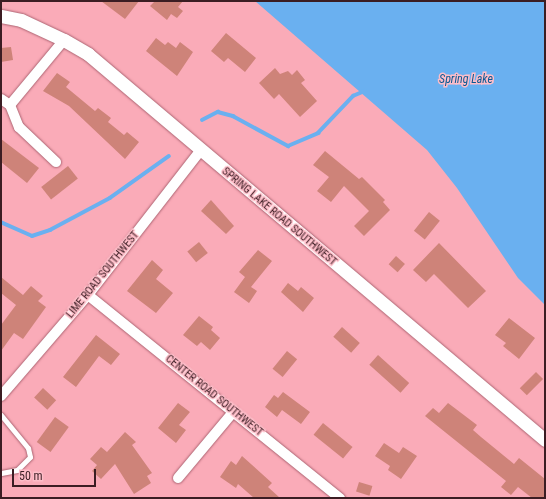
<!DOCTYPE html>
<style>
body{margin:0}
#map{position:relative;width:546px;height:499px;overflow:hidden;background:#faabb8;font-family:"Roboto Condensed",sans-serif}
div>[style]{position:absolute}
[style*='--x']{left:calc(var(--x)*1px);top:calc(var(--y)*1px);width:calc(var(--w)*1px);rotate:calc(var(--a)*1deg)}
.water>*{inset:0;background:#6ab0f0}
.stream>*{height:3.5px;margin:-1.75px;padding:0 1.75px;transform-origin:1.75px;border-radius:1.75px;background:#6ab0f0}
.building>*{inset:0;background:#ce8379;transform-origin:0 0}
.roads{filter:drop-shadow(0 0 1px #ad6573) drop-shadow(0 0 1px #ad6573)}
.service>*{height:5px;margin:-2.5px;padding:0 2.5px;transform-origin:2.5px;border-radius:2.5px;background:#fff}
.minor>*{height:10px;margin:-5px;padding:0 5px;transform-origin:5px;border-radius:5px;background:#fff}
.tertiary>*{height:13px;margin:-6.5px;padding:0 6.5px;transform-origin:6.5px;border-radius:6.5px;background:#fff}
span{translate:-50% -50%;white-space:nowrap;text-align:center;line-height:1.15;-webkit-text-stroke:3px #febdc8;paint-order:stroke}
.street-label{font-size:11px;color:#3b1d23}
.water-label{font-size:12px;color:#075994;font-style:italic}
.frame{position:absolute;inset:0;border:2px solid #3b1d23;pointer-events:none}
.scale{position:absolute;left:12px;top:469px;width:84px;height:18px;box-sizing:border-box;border:2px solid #3b1d23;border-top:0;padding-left:5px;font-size:12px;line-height:14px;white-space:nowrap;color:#3b1d23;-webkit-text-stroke:3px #febdc8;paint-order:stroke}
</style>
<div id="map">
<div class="water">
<i style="clip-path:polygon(255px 1px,545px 1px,545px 305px,518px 278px,457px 188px,427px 150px)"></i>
</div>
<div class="stream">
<i style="--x:202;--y:120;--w:18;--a:-27"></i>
<i style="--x:218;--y:112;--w:16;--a:15"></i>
<i style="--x:233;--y:116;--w:63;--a:28.6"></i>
<i style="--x:288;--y:146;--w:33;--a:-23"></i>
<i style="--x:318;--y:133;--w:51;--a:-46.6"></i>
<i style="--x:353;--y:96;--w:13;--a:-23"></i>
<i style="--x:1;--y:222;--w:34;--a:24"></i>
<i style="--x:32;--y:236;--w:19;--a:-18"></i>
<i style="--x:50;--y:230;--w:68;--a:-28.1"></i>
<i style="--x:110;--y:198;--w:72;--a:-35.4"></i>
</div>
<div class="building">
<i style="clip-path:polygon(101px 1px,139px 1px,125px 19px)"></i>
<i style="clip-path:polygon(155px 1px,183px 1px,178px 7px,183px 11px,177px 18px,171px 14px,167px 20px,150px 6px)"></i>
<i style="clip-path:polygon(226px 33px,256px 58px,245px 72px,228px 58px,224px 62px,211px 51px)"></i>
<i style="clip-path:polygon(156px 38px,165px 45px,168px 42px,176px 48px,180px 42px,193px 52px,177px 76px,146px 51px)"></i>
<i style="clip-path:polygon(11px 47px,13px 60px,1px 62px,1px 48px)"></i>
<i style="clip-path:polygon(275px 68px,280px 74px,288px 71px,292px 75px,297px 70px,305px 80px,301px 83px,317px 101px,300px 117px,279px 94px,274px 99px,259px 83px)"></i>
<i style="clip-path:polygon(57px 73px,70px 82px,66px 87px,95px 111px,98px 108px,111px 118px,108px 122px,124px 135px,127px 132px,139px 142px,125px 159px,69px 106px,43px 91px)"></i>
<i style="clip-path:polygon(1px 139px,39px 168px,27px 183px,1px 162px)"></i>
<i style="clip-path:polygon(325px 151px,359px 179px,362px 177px,385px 200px,383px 202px,390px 210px,364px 236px,354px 226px,369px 211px,344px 186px,331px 202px,317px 191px,329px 177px,313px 165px)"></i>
<i style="left:68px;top:166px;width:16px;height:34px;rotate:52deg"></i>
<i style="clip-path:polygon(211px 200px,234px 226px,226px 234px,201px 211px)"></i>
<i style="left:429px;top:212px;width:14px;height:24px;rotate:39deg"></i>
<i style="left:199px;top:242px;width:14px;height:15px;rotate:51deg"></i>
<i style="clip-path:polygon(439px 243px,486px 291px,468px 308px,434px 274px,426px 282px,413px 270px)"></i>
<i style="clip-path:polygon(258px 250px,272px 261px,251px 287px,257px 291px,249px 303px,234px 292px,245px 277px,239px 272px)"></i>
<i style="left:396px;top:256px;width:12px;height:11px;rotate:42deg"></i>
<i style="clip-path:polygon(152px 260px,163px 270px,156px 279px,173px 293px,156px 313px,127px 291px)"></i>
<i style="clip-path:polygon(1px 277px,23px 295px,31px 286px,43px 296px,38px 301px,46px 307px,23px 339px,14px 333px,1px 351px,1px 325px,16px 305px,1px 293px)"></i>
<i style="clip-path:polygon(288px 283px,298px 291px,301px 287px,314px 298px,303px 312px,281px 292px)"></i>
<i style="clip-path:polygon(199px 316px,213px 327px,211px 330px,220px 338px,210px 350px,201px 342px,197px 346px,183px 335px)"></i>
<i style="clip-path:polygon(509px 318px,535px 338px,519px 359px,503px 346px,506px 343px,495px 335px)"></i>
<i style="left:342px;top:327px;width:24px;height:13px;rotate:42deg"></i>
<i style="clip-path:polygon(96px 335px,120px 354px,111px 365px,99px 356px,76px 387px,63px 377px)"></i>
<i style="left:287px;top:351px;width:13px;height:23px;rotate:39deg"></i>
<i style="left:378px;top:355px;width:42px;height:13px;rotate:42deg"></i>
<i style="left:536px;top:372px;width:10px;height:23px;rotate:45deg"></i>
<i style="left:43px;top:388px;width:18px;height:13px;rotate:43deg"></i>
<i style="clip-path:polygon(283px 392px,310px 412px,301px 424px,282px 410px,277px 417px,265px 407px,274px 395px,278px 398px)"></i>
<i style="clip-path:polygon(178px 403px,190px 412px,179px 425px,186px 430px,176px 443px,158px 428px)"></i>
<i style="clip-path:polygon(448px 403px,477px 425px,473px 430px,481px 437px,514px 464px,519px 458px,545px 479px,545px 498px,532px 498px,518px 487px,511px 495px,501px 487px,506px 481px,425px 416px,433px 408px,439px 413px)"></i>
<i style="left:55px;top:417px;width:17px;height:31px;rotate:36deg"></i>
<i style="left:323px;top:423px;width:38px;height:15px;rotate:39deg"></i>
<i style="clip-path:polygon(125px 432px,136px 442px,132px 445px,152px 473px,147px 476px,151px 483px,134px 494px,115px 464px,101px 479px,92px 471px,97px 465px,90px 459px,101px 447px,107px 452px)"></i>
<i style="clip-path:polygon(384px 443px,399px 453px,403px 447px,417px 456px,401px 479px,388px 470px,390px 466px,375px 456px)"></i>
<i style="clip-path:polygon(242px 456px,272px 483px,268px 487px,280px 498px,254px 498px,238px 484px,236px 488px,220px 477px,231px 461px,236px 465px)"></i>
<i style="left:359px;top:482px;width:14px;height:10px;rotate:17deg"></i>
</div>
<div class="roads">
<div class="service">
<i style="--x:1;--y:415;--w:43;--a:50.7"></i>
<i style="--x:28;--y:448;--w:9;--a:77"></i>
<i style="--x:30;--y:457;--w:18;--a:135"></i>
<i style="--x:17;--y:470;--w:16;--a:169"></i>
</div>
<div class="minor">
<i style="--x:1;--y:99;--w:11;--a:34"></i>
<i style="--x:10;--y:105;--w:24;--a:68"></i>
<i style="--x:19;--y:127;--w:51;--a:43.4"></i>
<i style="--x:10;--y:105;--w:85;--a:-50.3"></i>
<i style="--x:88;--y:295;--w:324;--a:38.9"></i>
<i style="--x:1;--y:396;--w:133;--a:-49.3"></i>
<i style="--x:88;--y:295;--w:182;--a:-52.1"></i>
<i style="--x:178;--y:478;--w:87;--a:-50.1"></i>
</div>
<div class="tertiary">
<i style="--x:1;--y:16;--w:20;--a:11"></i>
<i style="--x:21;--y:20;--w:47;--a:24.9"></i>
<i style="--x:64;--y:40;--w:28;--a:30"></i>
<i style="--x:88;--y:54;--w:598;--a:40.19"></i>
</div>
</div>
<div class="street-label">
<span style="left:279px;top:217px;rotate:40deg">SPRING LAKE ROAD SOUTHWEST</span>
<span style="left:103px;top:275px;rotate:-51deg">LIME ROAD SOUTHWEST</span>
<span style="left:214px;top:396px;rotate:39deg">CENTER ROAD SOUTHWEST</span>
</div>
<div class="water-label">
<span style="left:466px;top:80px">Spring Lake</span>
</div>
<div class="frame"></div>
<div class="scale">50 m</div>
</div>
